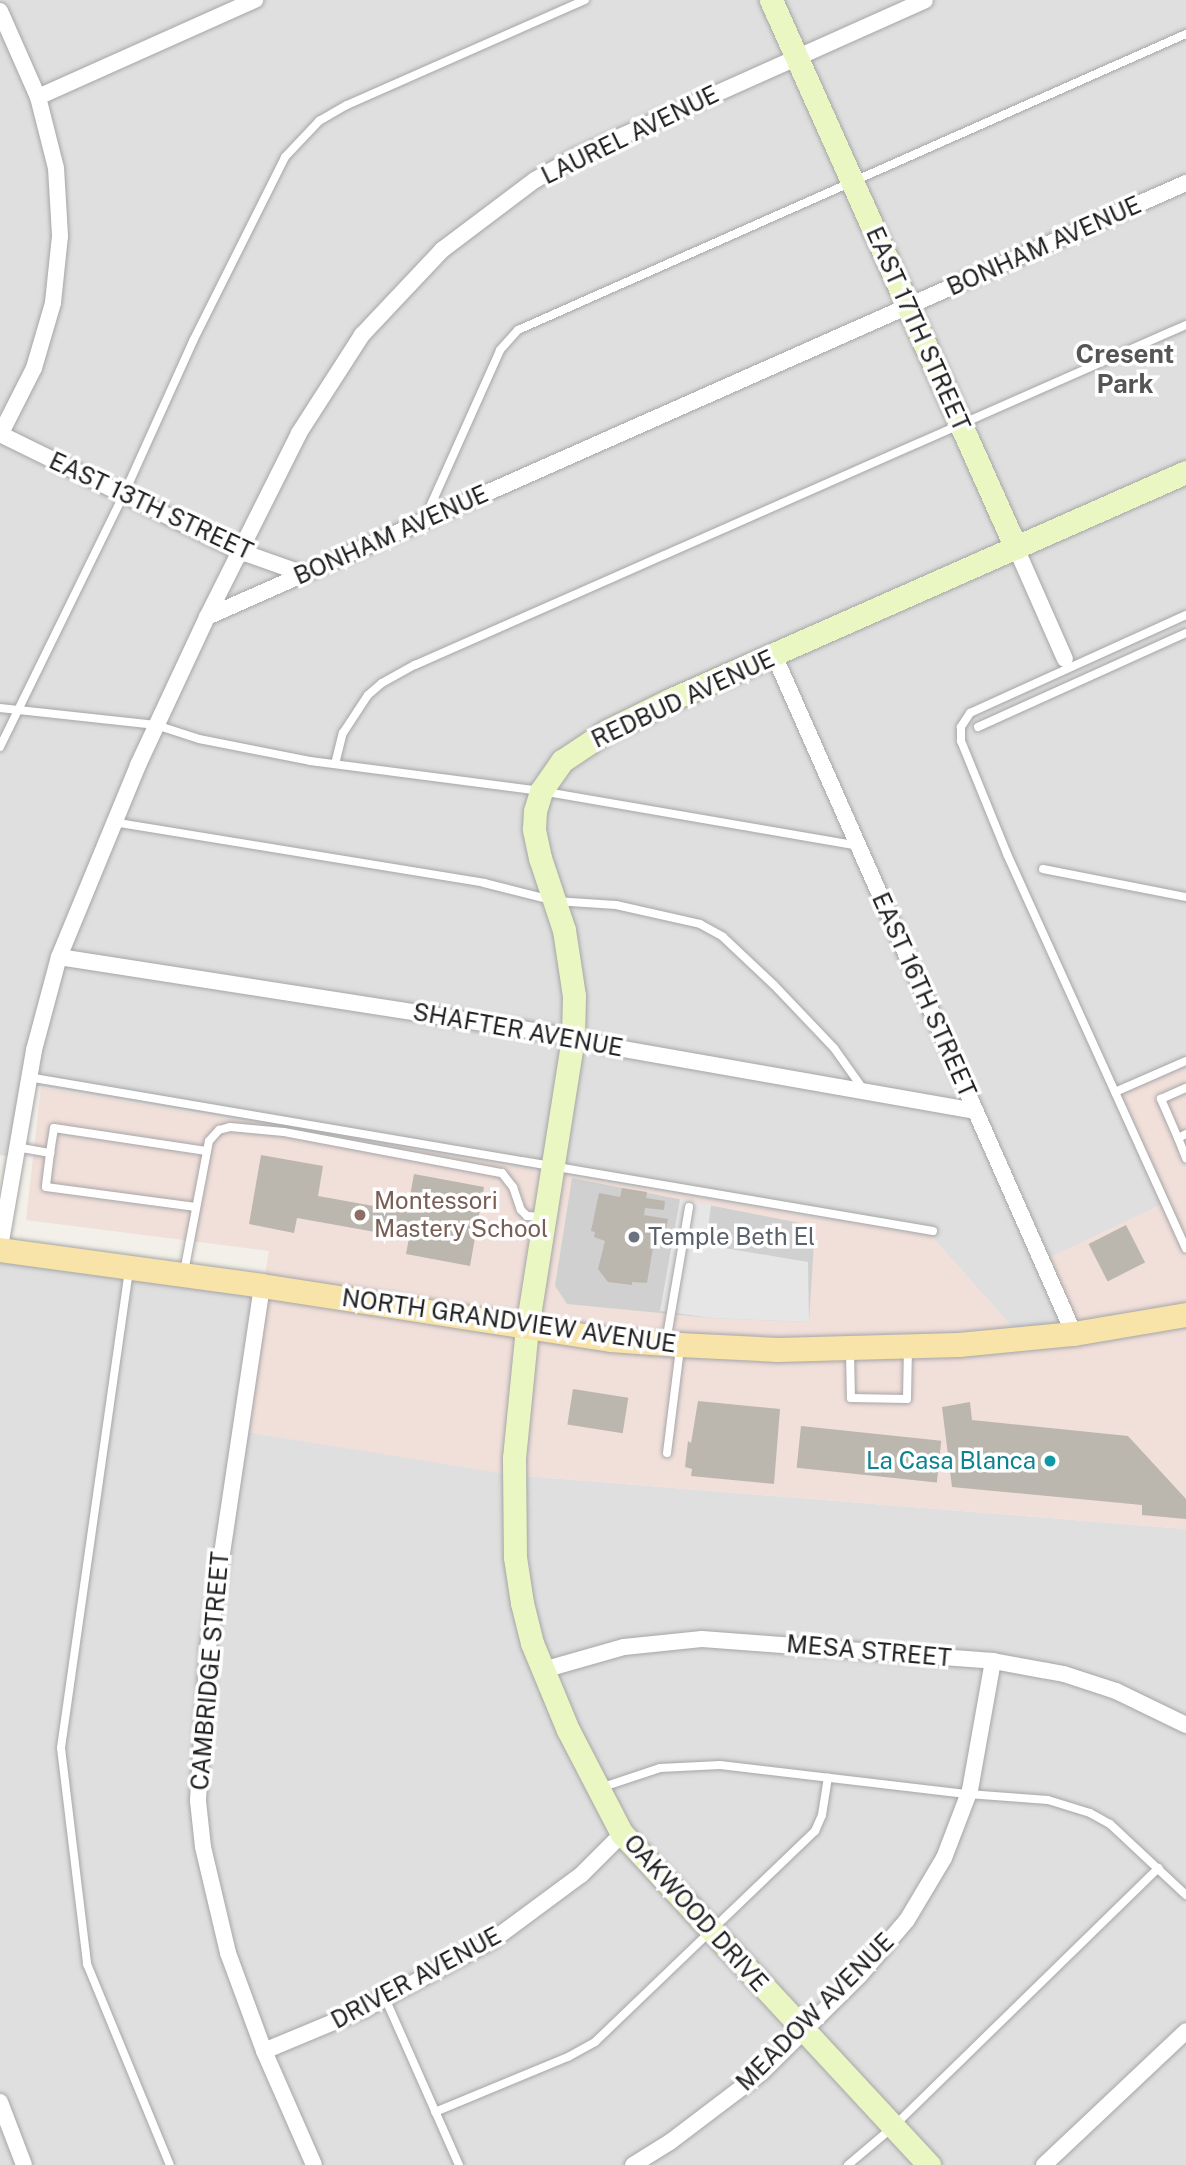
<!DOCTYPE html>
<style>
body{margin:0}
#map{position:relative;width:1186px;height:2165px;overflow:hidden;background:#f2f0e9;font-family:"Public Sans",sans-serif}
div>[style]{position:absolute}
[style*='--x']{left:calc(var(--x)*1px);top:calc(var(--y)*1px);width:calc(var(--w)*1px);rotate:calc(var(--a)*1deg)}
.residential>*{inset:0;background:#e0dfdf}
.commercial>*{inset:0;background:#f1dfda}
.religious>*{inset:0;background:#d0d0d0}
.parking>*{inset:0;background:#e6e6e6}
.building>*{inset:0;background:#bbb7af;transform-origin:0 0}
.roads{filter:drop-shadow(0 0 2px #a6a6a6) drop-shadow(0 0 2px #a6a6a6)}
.lane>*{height:8px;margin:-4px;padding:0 4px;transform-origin:4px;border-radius:4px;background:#fff}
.street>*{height:16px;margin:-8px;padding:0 8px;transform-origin:8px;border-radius:8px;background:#fff}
.secondary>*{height:23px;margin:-11.5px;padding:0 11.5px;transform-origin:11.5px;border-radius:11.5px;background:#eaf7c2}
.primary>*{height:24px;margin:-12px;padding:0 12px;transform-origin:12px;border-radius:12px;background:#f8e4a8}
.dots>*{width:19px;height:19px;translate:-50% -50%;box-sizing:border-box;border:4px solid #fff;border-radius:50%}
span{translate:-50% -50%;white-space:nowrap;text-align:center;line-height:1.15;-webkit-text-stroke:7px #fff;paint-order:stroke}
.street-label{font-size:24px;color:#222}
.education-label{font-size:24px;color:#785e54}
.left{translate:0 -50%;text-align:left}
.worship-label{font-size:24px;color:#5b616d}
.culture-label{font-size:24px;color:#0d838f}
.right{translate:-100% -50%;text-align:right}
.neighbourhood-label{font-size:26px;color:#555;font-weight:700}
</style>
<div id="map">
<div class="residential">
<i style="clip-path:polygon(0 0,1186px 0,1186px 1064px,1165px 1203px,1074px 1334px,1023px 1339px,931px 1236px,27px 1084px,13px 1157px,0 1155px)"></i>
<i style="clip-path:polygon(0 1250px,262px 1286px,513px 1475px,1186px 1529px,1186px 2165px,0 2165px)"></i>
</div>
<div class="commercial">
<i style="clip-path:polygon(1186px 1064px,1186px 1529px,513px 1475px,239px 1431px,269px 1251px,26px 1220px,41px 1087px,931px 1236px,1023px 1339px,1073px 1334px,1042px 1261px,1164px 1203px,1119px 1093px)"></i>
</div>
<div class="religious">
<i style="clip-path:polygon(572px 1178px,815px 1226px,809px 1322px,712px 1318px,567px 1304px,555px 1286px)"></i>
</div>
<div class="parking">
<i style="clip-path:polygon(680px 1199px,711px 1205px,706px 1245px,808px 1262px,809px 1322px,712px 1318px,660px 1311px)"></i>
</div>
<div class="building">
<i style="clip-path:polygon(261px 1155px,323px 1166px,318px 1196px,407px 1212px,414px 1174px,484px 1187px,470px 1266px,406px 1254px,409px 1238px,297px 1218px,294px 1233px,249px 1224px)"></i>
<i style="clip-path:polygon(622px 1188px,647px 1192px,646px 1198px,665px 1201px,664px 1210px,645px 1208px,644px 1215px,668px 1219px,665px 1235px,675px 1234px,674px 1246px,669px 1246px,669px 1242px,664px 1240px,664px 1244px,654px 1242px,647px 1283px,632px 1282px,632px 1285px,608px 1282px,598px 1269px,605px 1241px,594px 1237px,595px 1232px,591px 1231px,599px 1193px,620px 1197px)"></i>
<i style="left:1126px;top:1225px;width:42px;height:42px;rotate:63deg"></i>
<i style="left:573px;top:1389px;width:56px;height:36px;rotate:9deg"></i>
<i style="clip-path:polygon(698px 1401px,780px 1409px,774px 1484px,691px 1476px,692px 1469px,685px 1467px,688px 1441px,691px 1443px)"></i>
<i style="clip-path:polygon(970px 1402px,972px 1420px,1128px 1436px,1186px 1499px,1186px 1519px,1142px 1515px,1142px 1505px,952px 1487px,942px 1407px)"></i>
<i style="left:801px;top:1426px;width:141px;height:42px;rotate:6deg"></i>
</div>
<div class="roads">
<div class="lane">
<i style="--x:425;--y:518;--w:184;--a:-65.9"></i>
<i style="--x:500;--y:350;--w:27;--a:-48"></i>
<i style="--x:518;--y:330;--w:731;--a:-23.9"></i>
<i style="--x:1186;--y:615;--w:237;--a:155.6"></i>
<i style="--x:970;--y:713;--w:17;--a:123"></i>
<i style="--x:961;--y:727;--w:14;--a:90"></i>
<i style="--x:961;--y:741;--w:122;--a:67.8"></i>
<i style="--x:1007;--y:854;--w:433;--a:65.6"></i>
<i style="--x:0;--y:708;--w:157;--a:6.2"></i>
<i style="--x:156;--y:725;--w:45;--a:18"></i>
<i style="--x:199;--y:739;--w:113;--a:11.2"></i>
<i style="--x:310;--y:761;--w:233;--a:7.4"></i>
<i style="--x:541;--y:791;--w:322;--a:9.8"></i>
<i style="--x:978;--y:727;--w:228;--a:-24.3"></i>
<i style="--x:0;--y:747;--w:282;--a:-63.9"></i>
<i style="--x:124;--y:494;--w:168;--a:-65.7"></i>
<i style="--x:193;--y:341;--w:206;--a:-63.4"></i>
<i style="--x:285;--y:157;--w:50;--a:-46.6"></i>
<i style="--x:319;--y:121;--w:32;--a:-30"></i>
<i style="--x:347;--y:105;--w:260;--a:-23.8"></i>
<i style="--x:335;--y:764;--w:32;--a:-76"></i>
<i style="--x:343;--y:733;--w:45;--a:-56.7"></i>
<i style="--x:368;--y:695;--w:18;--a:-41"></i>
<i style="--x:382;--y:683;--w:38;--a:-29"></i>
<i style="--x:415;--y:665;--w:843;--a:-23.8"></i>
<i style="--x:113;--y:822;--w:376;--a:9.3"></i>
<i style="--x:484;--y:883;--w:73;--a:14.2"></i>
<i style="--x:555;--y:901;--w:61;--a:3.8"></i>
<i style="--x:616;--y:905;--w:86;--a:12.7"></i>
<i style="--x:700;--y:924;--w:26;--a:29"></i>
<i style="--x:723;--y:937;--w:70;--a:43.3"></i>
<i style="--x:774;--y:985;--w:87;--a:46.4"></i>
<i style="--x:834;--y:1048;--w:50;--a:54.7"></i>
<i style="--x:1043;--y:869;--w:146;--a:11.1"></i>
<i style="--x:28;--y:1077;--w:918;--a:9.66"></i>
<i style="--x:1115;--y:1092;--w:77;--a:-23.6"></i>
<i style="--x:1186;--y:1134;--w:9;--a:153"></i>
<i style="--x:1178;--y:1138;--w:22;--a:68"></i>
<i style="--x:1178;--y:1138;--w:43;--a:-113.6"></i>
<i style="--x:1161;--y:1099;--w:27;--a:-24"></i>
<i style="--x:16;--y:1147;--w:35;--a:10"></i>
<i style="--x:50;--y:1153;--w:34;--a:97"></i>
<i style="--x:46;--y:1187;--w:151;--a:7.6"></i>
<i style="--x:50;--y:1153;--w:25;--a:-81"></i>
<i style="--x:54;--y:1128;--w:154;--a:8.6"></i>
<i style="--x:129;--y:1270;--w:483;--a:98.1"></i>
<i style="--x:61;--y:1748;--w:218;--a:83.1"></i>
<i style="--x:87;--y:1964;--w:217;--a:67.6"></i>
<i style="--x:184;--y:1272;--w:133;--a:-79.2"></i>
<i style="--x:209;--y:1141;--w:15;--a:-48"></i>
<i style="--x:219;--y:1130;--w:11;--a:-15"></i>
<i style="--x:230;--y:1127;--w:54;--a:5.3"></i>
<i style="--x:284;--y:1132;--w:222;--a:10.7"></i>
<i style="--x:502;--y:1173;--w:18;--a:52"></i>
<i style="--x:513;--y:1187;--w:24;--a:71"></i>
<i style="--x:521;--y:1210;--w:8;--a:45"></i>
<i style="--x:527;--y:1216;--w:15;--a:4"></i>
<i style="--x:666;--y:1342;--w:137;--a:-80.3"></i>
<i style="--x:850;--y:1352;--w:46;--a:88.8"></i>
<i style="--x:851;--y:1398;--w:56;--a:1"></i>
<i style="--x:907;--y:1399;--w:50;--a:-88.9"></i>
<i style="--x:667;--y:1453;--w:106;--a:-82.9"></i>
<i style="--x:600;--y:1788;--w:63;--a:-18.4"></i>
<i style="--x:660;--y:1768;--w:60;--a:-2.9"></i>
<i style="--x:720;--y:1765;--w:250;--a:6.7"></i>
<i style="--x:968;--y:1794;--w:80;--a:4.3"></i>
<i style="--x:1048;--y:1800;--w:44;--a:17.2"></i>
<i style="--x:1090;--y:1813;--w:23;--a:29"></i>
<i style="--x:1110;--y:1824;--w:104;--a:43.1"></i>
<i style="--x:385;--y:1998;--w:183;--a:66.1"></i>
<i style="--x:435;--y:2112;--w:144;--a:-22.5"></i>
<i style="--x:568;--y:2057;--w:31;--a:-29"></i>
<i style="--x:595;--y:2042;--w:305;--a:-43.8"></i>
<i style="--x:815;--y:1831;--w:17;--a:-66"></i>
<i style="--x:822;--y:1815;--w:38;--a:-81"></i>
<i style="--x:848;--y:2165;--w:59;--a:-40.2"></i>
<i style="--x:893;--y:2127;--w:371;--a:-44.3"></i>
</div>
<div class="street">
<i style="--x:0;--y:11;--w:94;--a:66.2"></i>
<i style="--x:38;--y:97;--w:73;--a:75.8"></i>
<i style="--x:56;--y:168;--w:68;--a:86.6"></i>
<i style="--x:60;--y:236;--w:67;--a:96"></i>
<i style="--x:53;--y:303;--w:68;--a:106.3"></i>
<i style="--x:34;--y:368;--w:75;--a:116.9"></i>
<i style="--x:38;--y:97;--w:238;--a:-24.1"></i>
<i style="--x:0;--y:434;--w:266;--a:26.1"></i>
<i style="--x:239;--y:551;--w:69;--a:19.5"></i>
<i style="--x:1016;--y:548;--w:121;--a:66.2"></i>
<i style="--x:207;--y:617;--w:206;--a:-63.4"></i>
<i style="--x:299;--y:433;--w:117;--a:-57.3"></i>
<i style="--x:362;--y:335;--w:117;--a:-46.7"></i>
<i style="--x:442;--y:250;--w:116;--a:-37"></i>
<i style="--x:535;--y:180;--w:48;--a:-29.7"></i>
<i style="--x:577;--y:156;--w:381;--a:-24.1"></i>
<i style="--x:774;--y:655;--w:742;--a:66.16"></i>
<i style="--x:59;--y:957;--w:520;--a:8.85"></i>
<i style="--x:573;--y:1037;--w:40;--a:14.4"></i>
<i style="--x:612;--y:1047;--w:369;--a:10"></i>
<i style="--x:0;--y:1247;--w:200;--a:-80.2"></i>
<i style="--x:34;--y:1050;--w:96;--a:-75"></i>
<i style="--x:59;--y:957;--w:208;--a:-67.6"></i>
<i style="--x:138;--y:765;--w:163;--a:-65"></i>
<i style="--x:207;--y:617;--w:1071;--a:-23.91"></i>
<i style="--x:262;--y:1286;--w:367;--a:98.5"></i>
<i style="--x:208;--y:1649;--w:152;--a:93.8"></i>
<i style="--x:198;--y:1801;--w:46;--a:83.8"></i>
<i style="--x:203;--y:1847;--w:109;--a:76.7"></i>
<i style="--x:228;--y:1953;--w:104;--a:69.8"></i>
<i style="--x:264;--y:2051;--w:124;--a:66.3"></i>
<i style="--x:543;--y:1670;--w:84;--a:-15.9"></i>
<i style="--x:624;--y:1647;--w:78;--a:-5.9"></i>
<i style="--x:702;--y:1639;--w:292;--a:4.3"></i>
<i style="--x:993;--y:1661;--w:72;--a:10.4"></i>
<i style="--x:1064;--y:1674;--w:55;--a:18.1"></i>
<i style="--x:1116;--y:1691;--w:78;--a:25.9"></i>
<i style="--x:264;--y:2051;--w:109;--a:-22.6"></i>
<i style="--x:365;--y:2009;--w:145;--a:-28.3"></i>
<i style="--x:493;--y:1940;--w:109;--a:-36.5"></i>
<i style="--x:581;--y:1875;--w:58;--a:-45"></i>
<i style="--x:0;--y:2102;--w:67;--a:69.1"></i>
<i style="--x:633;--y:2165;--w:44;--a:-31.9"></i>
<i style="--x:670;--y:2142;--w:114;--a:-37.2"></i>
<i style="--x:761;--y:2073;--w:139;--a:-44.7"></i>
<i style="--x:860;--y:1975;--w:72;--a:-49.5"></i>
<i style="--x:907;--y:1920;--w:72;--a:-59.2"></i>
<i style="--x:944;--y:1858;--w:73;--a:-69.1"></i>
<i style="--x:970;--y:1790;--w:131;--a:-79.9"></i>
<i style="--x:1044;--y:2165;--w:195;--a:-43.3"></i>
</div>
<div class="secondary">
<i style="--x:771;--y:0;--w:600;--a:65.91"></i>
<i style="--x:929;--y:2165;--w:451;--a:-132.8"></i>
<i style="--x:622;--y:1834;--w:117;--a:-117.4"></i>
<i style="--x:568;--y:1730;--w:94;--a:-112.5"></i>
<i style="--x:532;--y:1643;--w:41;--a:-104"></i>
<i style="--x:522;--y:1603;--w:47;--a:-98.7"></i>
<i style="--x:515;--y:1557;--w:99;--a:-90.6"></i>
<i style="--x:514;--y:1458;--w:131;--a:-84.3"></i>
<i style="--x:527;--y:1328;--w:295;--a:-81"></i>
<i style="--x:573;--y:1037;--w:41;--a:-88.6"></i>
<i style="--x:574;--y:996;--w:67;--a:-98.6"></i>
<i style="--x:564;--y:930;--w:76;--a:-108.4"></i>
<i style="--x:540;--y:858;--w:30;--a:-102"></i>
<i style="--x:534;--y:829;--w:18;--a:-87"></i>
<i style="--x:535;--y:811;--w:21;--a:-73"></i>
<i style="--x:541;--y:791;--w:37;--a:-55"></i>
<i style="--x:562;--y:761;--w:54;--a:-33.7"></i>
<i style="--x:607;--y:731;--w:70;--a:-26.2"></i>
<i style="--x:670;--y:700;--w:564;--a:-23.84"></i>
</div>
<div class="primary">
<i style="--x:0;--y:1250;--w:264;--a:7.8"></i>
<i style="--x:262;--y:1286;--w:353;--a:8.8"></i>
<i style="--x:611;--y:1340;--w:69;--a:4.1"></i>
<i style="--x:680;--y:1345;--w:98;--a:2.9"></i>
<i style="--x:778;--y:1350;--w:181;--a:-1.6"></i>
<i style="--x:959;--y:1345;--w:116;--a:-5.5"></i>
<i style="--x:1074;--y:1334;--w:114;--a:-9.6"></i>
</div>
</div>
<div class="dots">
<i style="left:360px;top:1215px;background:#8d6e63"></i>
<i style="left:634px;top:1237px;background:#6b7280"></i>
<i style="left:1050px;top:1461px;background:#0f9aa8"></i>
</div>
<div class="street-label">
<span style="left:630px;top:135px;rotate:-26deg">LAUREL AVENUE</span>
<span style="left:1044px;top:246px;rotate:-24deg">BONHAM AVENUE</span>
<span style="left:918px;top:329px;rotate:66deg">EAST 17TH STREET</span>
<span style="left:151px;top:506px;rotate:25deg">EAST 13TH STREET</span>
<span style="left:391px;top:535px;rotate:-24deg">BONHAM AVENUE</span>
<span style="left:683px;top:699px;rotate:-25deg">REDBUD AVENUE</span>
<span style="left:924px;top:995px;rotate:66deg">EAST 16TH STREET</span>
<span style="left:518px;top:1030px;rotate:10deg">SHAFTER AVENUE</span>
<span style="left:509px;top:1321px;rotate:8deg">NORTH GRANDVIEW AVENUE</span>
<span style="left:869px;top:1651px;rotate:5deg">MESA STREET</span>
<span style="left:210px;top:1671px;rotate:-85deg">CAMBRIDGE STREET</span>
<span style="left:696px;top:1913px;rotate:48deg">OAKWOOD DRIVE</span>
<span style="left:416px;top:1978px;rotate:-28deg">DRIVER AVENUE</span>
<span style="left:815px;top:2012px;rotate:-45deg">MEADOW AVENUE</span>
</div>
<div class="education-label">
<span class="left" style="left:374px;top:1215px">Montessori<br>Mastery School</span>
</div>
<div class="worship-label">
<span class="left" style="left:648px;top:1237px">Temple Beth El</span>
</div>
<div class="culture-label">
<span class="right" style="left:1036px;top:1461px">La Casa Blanca</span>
</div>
<div class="neighbourhood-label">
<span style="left:1125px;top:369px">Cresent<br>Park</span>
</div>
</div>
